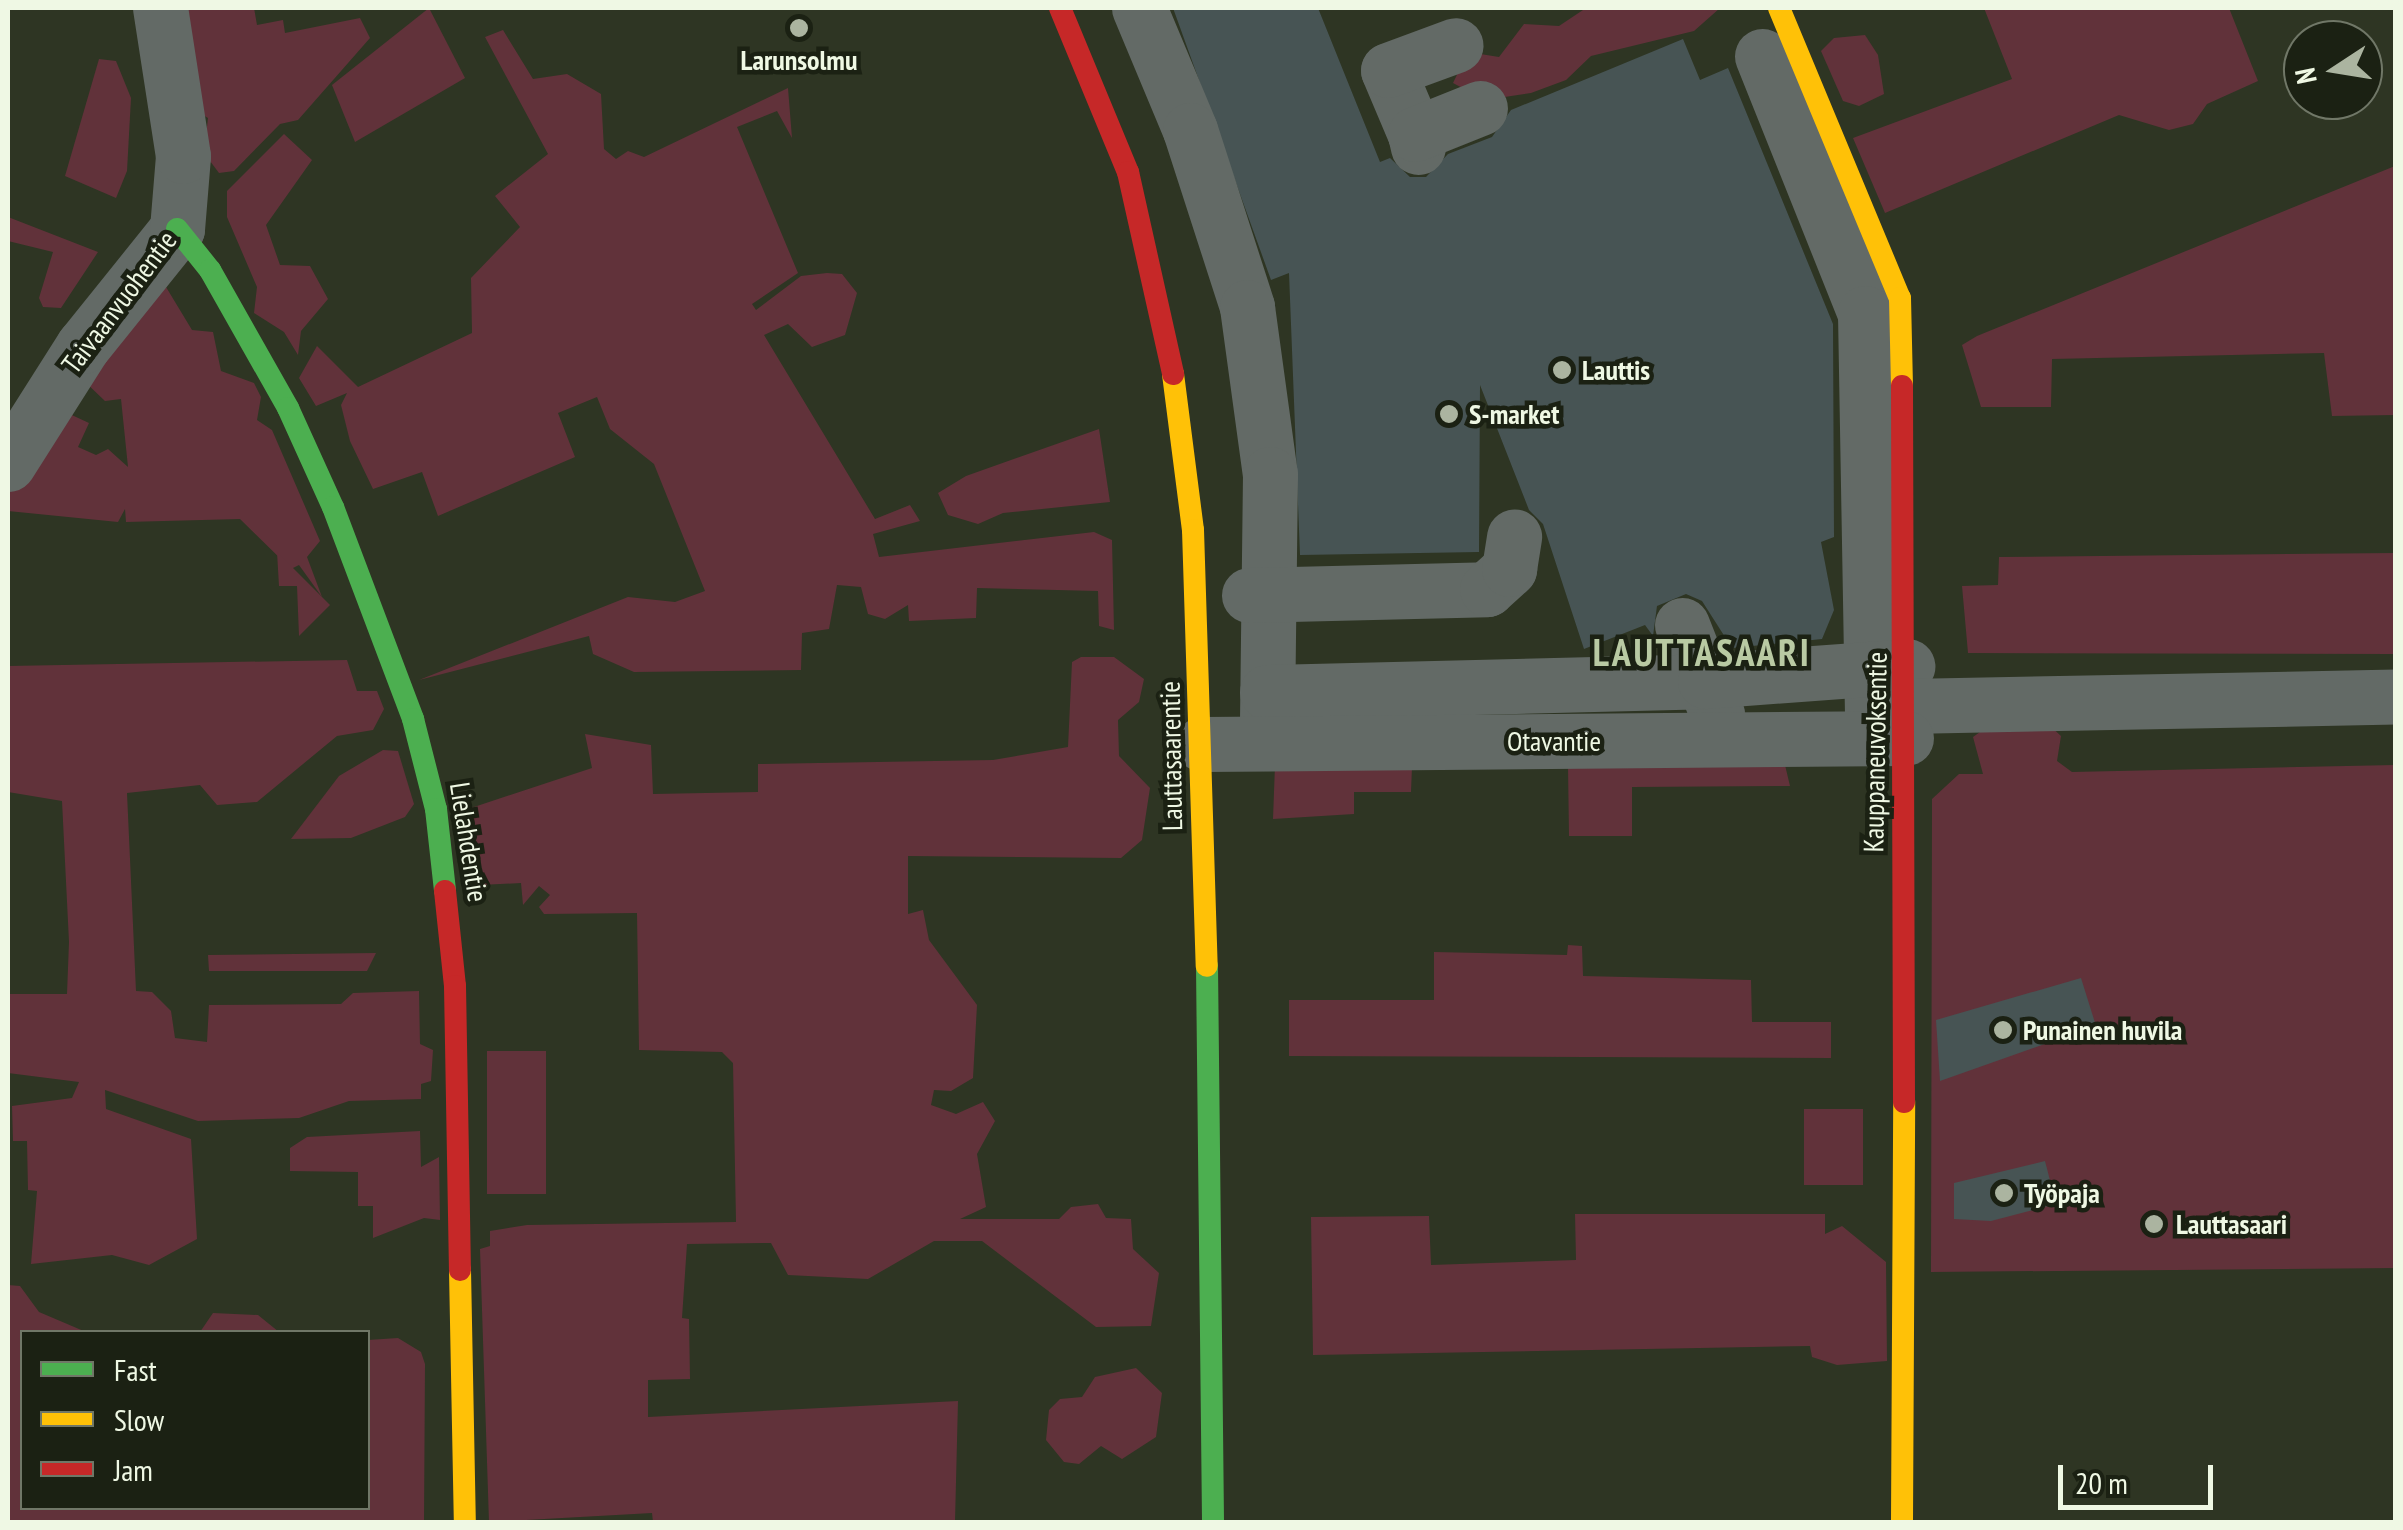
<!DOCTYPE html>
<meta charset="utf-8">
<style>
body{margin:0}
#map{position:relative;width:2403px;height:1530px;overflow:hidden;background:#2e3523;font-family:"PT Sans Narrow",sans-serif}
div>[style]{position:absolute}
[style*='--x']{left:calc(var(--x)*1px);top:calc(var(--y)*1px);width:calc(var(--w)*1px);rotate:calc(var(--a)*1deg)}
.green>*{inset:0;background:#61323a;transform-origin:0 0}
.building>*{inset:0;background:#475454}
.street>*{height:55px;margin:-27.5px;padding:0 27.5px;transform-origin:27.5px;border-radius:27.5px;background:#636a66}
.fast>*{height:22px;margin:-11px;padding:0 11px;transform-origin:11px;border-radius:11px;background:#4caf50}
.slow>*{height:22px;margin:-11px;padding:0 11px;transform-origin:11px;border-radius:11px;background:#ffc107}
.jam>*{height:22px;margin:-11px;padding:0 11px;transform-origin:11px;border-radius:11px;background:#c62828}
.dots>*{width:28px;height:28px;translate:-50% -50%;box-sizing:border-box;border:5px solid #1b2113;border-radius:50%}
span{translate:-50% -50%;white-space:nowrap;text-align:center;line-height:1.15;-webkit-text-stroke:9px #1b2113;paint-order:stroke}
.poi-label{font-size:28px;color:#eff8e4;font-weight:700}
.left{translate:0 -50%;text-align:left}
.street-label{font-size:28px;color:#eff8e4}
.district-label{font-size:38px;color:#b9caa3;font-weight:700;letter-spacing:2.5px}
.frame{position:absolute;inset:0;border:10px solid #eff8e4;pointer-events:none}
.legend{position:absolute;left:20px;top:1330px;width:350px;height:180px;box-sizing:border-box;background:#1b2113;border:2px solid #707767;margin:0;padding:12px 18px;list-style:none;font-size:30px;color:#eff8e4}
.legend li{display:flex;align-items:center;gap:20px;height:50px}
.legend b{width:50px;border:2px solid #707767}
.north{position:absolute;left:2283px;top:20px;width:100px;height:100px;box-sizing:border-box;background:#1b2113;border:2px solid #707767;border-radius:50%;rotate:258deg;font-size:28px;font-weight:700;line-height:40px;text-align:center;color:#eff8e4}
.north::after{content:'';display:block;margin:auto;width:35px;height:45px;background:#abb4a0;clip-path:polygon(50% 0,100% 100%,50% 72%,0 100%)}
.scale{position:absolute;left:2058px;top:1465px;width:155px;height:45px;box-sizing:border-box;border:5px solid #eff8e4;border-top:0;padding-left:12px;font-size:30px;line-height:35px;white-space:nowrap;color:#eff8e4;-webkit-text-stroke:8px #1b2113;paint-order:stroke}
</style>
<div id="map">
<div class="green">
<i style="clip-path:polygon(187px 8px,254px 8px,257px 25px,283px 20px,285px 33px,360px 18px,370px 38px,298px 120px,280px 124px,234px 171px,219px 173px,204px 153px,208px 118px,198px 112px,179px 36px,191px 28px)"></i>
<i style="clip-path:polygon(429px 8px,465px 78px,355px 142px,332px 85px)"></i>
<i style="clip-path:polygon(1586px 8px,1720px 8px,1694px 31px,1591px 56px,1566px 80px,1531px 93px,1485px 100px,1453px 83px,1468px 52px,1499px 57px,1524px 24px,1559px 26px)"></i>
<i style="clip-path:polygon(1984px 8px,2229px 8px,2258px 81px,2207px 104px,2193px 124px,2169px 130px,2119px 115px,1885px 213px,1853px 138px,2012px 79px)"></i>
<i style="clip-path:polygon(503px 30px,533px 79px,567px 74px,601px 94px,604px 149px,616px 159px,628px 151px,644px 157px,788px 88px,792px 138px,777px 111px,737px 127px,798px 273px,752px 304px,756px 310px,801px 276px,827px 273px,842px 274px,857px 293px,845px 335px,812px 347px,788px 324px,764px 335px,875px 519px,910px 505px,920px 521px,873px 534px,879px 557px,1094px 532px,1112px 540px,1114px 630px,1099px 626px,1098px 591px,977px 588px,976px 618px,909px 621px,908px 605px,885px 619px,868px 614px,861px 587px,837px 585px,829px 629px,802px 633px,801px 670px,634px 672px,593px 654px,589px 636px,419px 680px,628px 597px,675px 602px,705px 591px,654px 464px,610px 429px,597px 397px,558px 413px,575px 457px,438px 516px,422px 472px,373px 489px,350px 441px,341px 405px,347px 393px,316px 406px,299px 378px,317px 346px,358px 387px,472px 333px,471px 278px,520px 227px,495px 196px,548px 154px,485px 37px)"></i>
<i style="clip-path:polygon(1865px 35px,1878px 55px,1884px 94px,1859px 106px,1843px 101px,1821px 51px,1834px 38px)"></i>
<i style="clip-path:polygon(99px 59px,116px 61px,131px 98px,127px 171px,116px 198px,65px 176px)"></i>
<i style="clip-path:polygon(284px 134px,312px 160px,266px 225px,280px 265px,310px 266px,328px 299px,301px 331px,298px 355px,284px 332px,254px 313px,257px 287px,227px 217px,227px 191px)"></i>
<i style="clip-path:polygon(2395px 166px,2395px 415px,2332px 416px,2324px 353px,2052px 359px,2051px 407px,1981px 407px,1962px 345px,1977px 336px)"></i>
<i style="clip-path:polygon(8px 217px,98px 252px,61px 308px,43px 307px,39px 298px,53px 252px,8px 241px)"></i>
<i style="clip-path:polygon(166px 287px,192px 330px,213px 332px,221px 371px,254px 383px,261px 397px,257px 420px,272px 430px,320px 541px,307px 557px,322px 597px,299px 565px,291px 569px,240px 519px,126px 522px,125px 509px,118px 522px,8px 511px,8px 494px,61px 410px,89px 423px,78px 447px,96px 455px,108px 449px,128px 467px,121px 399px,105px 401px,83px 380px)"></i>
<i style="clip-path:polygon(1099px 429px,1110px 502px,1003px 513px,978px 524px,948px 515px,938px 493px,966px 476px)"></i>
<i style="clip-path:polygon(277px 552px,330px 605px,299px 636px,297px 586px,279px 586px)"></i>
<i style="clip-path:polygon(2395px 553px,2395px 654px,1968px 653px,1962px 586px,1998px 585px,1999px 557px)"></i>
<i style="clip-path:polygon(1081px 657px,1114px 657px,1144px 679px,1139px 702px,1118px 720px,1119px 756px,1150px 788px,1142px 840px,1121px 858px,908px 856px,908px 914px,923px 910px,929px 940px,977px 1005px,973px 1078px,951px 1091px,934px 1090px,931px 1105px,956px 1114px,983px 1102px,995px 1121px,977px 1154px,986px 1207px,960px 1219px,1059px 1219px,1071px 1207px,1098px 1204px,1106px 1218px,1131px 1219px,1133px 1249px,1159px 1273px,1151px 1326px,1096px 1327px,982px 1241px,934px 1241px,868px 1279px,788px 1275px,771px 1243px,687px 1244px,682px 1318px,689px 1319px,690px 1379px,648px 1380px,648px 1417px,958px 1401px,955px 1522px,653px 1522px,652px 1513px,489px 1522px,480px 1249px,490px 1246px,490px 1231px,527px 1225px,736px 1222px,733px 1063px,722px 1052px,639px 1050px,637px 913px,544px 914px,539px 907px,550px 895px,539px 886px,523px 905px,521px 883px,480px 885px,468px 809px,592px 768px,585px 734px,651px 745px,653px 794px,758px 792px,758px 764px,993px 760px,1068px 747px,1072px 662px)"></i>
<i style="clip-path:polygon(347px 660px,357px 691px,377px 691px,384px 709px,373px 730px,337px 736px,257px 802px,217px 805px,200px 785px,127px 793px,136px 991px,152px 992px,171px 1011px,175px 1038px,207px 1042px,209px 1005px,341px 1004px,353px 993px,419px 991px,420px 1044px,433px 1050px,431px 1081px,421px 1084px,421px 1099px,349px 1101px,299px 1118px,198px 1121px,105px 1090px,106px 1109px,191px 1139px,197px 1239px,149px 1265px,112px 1255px,31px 1264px,37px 1191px,28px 1190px,27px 1141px,13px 1141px,12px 1106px,72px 1098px,79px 1082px,8px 1073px,8px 994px,67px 994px,69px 942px,62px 801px,8px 792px,8px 666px)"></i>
<i style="clip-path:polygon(2046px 722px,2061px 736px,2057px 761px,2072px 772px,2395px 765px,2395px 1268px,1931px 1272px,1932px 799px,1959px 774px,1983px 774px,1973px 737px,1987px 727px)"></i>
<i style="clip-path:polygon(383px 750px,398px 751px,414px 804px,405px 817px,351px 838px,291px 839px,339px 776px)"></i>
<i style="clip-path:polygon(1275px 765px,1412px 767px,1411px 792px,1354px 792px,1354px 814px,1273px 819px)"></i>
<i style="clip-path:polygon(1785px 765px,1790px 786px,1632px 787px,1632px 836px,1569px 836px,1568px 766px)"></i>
<i style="clip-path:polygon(1568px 945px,1582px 946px,1583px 976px,1751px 980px,1752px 1022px,1831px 1022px,1831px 1058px,1289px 1056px,1289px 1000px,1434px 1000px,1434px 952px,1567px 955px)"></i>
<i style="clip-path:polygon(376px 953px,367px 971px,209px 971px,208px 955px)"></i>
<i style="left:487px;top:1051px;width:59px;height:143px"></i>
<i style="left:1804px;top:1109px;width:59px;height:76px"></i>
<i style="clip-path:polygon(420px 1131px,421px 1167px,439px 1157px,440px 1220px,424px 1218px,373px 1238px,373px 1206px,358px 1206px,358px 1172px,290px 1171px,290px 1148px,307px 1137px)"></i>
<i style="clip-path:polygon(1575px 1214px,1825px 1214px,1825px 1234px,1842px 1226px,1886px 1262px,1887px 1361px,1837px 1365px,1812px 1357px,1810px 1346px,1313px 1355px,1311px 1217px,1429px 1216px,1431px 1265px,1576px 1260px)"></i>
<i style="clip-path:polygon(8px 1285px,20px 1286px,39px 1312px,86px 1332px,22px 1332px,22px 1508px,368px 1508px,368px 1340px,398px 1338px,421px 1352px,425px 1364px,424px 1522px,8px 1522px)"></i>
<i style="clip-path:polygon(213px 1313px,258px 1315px,279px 1332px,200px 1332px)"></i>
<i style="clip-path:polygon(1136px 1368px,1162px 1393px,1156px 1437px,1122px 1459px,1101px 1446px,1079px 1464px,1064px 1462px,1046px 1440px,1049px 1410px,1060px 1399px,1082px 1397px,1095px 1377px)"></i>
</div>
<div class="building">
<i style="clip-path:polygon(1173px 8px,1318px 8px,1380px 162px,1390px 158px,1410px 177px,1426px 177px,1448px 154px,1492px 137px,1511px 110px,1683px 39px,1700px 80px,1728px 68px,1833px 324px,1834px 537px,1821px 542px,1834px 610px,1822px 639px,1732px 648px,1702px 601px,1686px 594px,1657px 606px,1653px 636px,1645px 625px,1584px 649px,1543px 524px,1529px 510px,1480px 385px,1479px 552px,1300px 555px,1289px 273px,1271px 280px)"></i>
<i style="clip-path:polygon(2081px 978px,2096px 1026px,1940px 1081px,1936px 1020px)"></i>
<i style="clip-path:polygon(2045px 1161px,2056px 1204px,1991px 1221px,1954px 1219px,1954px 1183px)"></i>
</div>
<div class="street">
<i style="--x:1139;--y:8;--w:132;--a:67.3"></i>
<i style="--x:1190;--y:130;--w:186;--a:72.1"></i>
<i style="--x:1247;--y:307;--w:169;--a:82.2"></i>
<i style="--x:1270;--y:474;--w:246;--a:90.7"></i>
<i style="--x:1762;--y:56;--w:277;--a:68.2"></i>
<i style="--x:1865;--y:313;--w:398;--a:89"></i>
<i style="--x:1415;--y:134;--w:69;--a:-112.9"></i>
<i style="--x:1388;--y:70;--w:72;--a:-20.2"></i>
<i style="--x:1418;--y:147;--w:13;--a:-103"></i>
<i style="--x:1415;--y:134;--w:70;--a:-21.8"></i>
<i style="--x:8;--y:464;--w:140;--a:-57.6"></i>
<i style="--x:83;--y:346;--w:150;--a:-51.2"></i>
<i style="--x:177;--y:229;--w:73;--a:-85.3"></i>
<i style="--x:183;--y:156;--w:150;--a:-98.8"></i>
<i style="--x:1249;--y:595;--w:238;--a:-1.4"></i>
<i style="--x:1487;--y:589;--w:30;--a:-42"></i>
<i style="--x:1509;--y:569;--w:33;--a:-81"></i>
<i style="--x:1682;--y:625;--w:96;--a:68.5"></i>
<i style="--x:1267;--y:692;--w:438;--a:-1.4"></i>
<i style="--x:1705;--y:681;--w:203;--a:-4.2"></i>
<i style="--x:1907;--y:706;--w:489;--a:-1.1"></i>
<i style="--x:1202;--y:744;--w:704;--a:-0.49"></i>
</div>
<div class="fast">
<i style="--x:177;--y:229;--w:53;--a:51.2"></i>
<i style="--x:210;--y:270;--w:159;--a:60.5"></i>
<i style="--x:288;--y:408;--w:109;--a:65.6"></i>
<i style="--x:333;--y:507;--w:227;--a:69.3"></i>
<i style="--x:413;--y:719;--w:93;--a:75.7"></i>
<i style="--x:436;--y:809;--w:82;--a:83.7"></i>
<i style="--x:1207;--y:966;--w:556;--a:89.38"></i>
</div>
<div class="slow">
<i style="--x:1779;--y:8;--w:314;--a:67.4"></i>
<i style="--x:1900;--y:298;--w:88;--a:88.7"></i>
<i style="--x:1173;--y:374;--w:157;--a:82.7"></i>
<i style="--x:1193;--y:530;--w:436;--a:88.2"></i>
<i style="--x:460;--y:1270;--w:252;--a:88.9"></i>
<i style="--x:1902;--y:1522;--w:420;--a:-89.7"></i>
</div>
<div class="jam">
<i style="--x:1060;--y:8;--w:178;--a:67.5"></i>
<i style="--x:1128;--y:172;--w:207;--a:77.4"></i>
<i style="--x:1902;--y:386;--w:716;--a:89.84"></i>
<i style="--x:445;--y:891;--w:96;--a:84"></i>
<i style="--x:455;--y:986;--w:284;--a:89"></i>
</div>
<div class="dots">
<i style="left:799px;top:28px;background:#abb4a0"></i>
<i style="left:1562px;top:370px;background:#abb4a0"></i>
<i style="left:1449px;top:414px;background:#abb4a0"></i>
<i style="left:2003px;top:1030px;background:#abb4a0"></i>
<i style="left:2004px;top:1193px;background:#abb4a0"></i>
<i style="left:2154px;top:1224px;background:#abb4a0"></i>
</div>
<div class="poi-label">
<span style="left:799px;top:60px">Larunsolmu</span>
<span class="left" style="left:1582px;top:370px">Lauttis</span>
<span class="left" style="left:1469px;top:414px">S-market</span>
<span class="left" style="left:2023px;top:1030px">Punainen huvila</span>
<span class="left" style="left:2024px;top:1193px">Työpaja</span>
<span class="left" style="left:2176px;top:1224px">Lauttasaari</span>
</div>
<div class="street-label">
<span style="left:119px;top:302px;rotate:-53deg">Taivaanvuohentie</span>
<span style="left:1554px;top:741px">Otavantie</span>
<span style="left:1875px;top:752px;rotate:-89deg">Kauppaneuvoksentie</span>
<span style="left:1171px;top:756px;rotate:-91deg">Lauttasaarentie</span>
<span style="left:469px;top:842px;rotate:81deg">Lielahdentie</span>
</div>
<div class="district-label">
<span style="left:1702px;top:652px">LAUTTASAARI</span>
</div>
<div class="frame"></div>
<ul class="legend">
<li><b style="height:12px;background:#4caf50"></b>Fast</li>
<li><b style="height:12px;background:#ffc107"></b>Slow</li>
<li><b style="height:12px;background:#c62828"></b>Jam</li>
</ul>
<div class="north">N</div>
<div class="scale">20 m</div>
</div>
